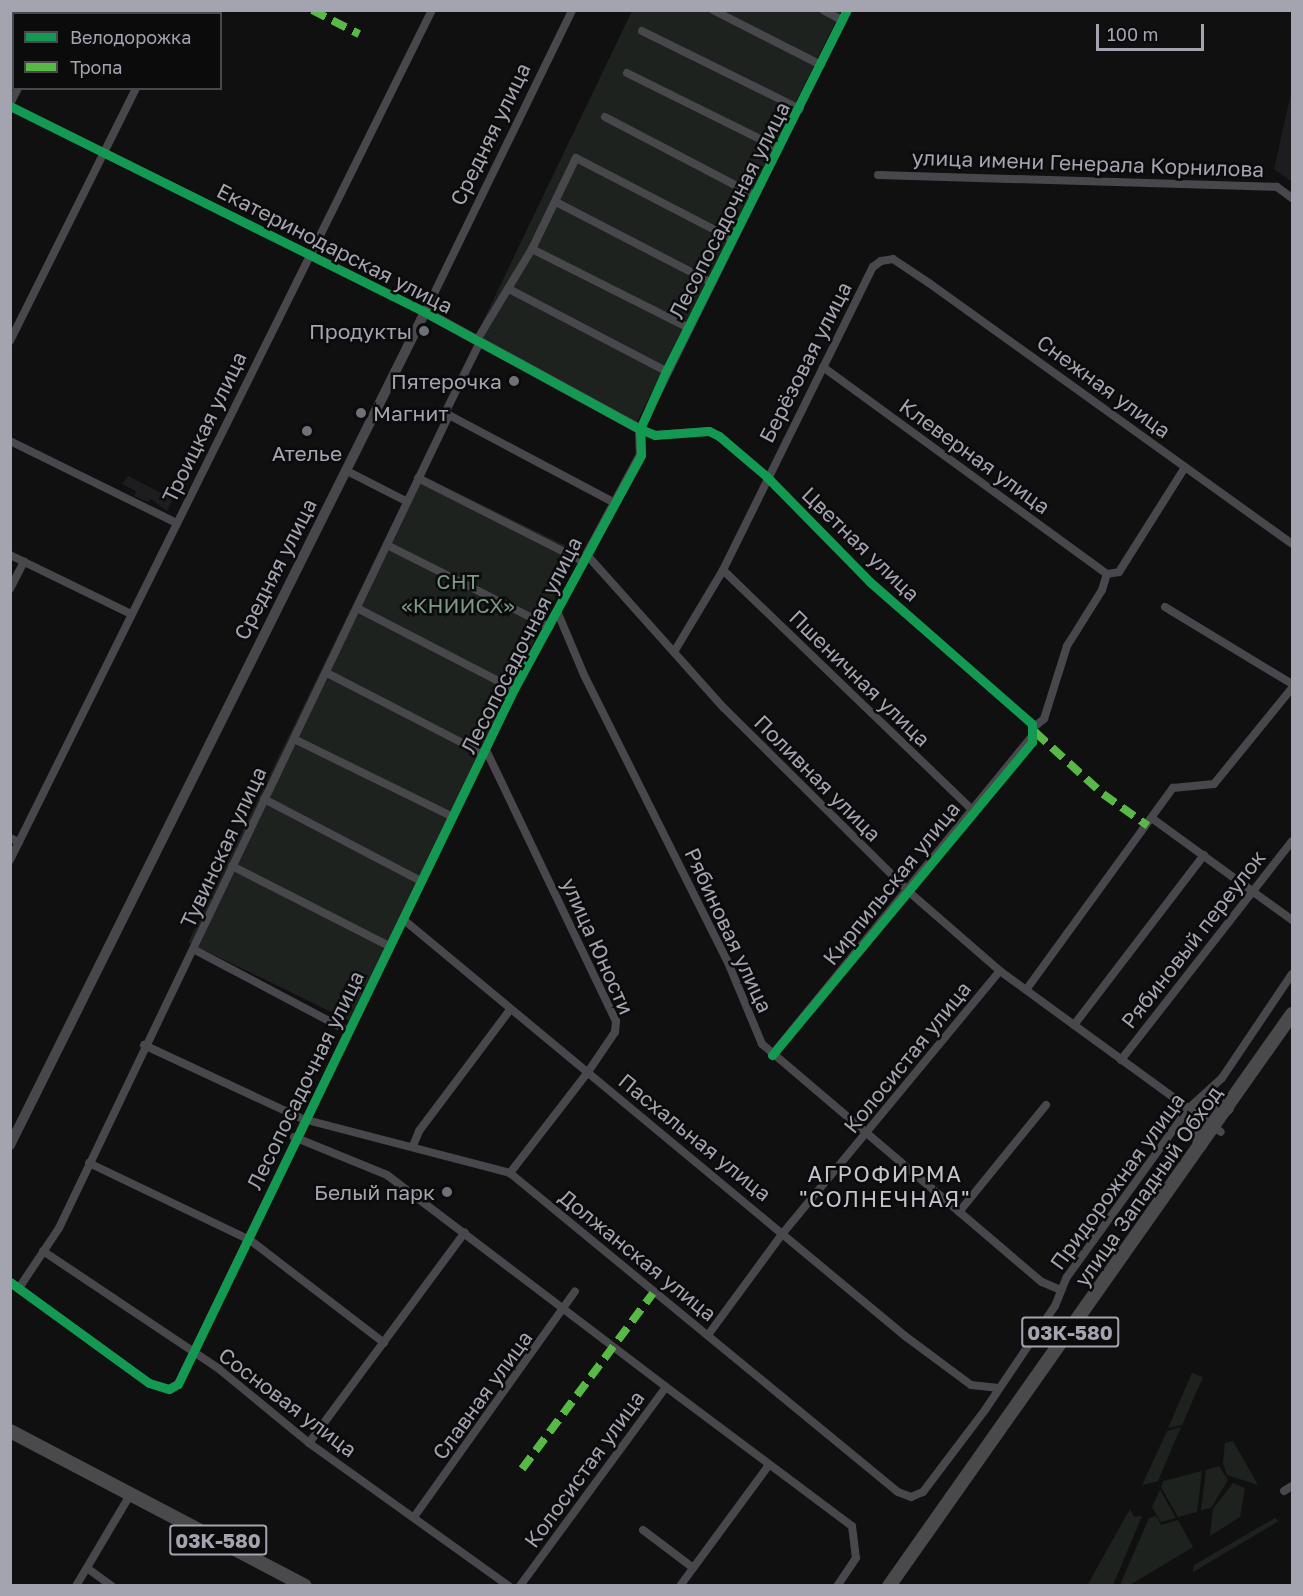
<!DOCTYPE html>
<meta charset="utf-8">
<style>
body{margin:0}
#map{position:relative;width:1303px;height:1596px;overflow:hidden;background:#101011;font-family:"Golos Text",sans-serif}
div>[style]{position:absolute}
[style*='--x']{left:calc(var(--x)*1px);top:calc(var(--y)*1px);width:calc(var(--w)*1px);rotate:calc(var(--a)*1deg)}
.built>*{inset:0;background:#1d1d1f}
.green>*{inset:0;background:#1d221f;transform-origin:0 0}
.minor>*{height:8px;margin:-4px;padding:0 4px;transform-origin:4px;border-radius:4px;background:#48484c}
.tertiary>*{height:10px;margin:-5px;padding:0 5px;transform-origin:5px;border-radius:5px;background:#48484c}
.trunk>*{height:14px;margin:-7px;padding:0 7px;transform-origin:7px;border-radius:7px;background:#4a4a4c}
.quiet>*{height:8px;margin-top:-4px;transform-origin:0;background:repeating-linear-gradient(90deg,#58b947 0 15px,transparent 0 23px)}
.cycleway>*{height:9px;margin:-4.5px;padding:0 4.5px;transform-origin:4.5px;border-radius:4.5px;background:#139951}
.dots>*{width:16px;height:16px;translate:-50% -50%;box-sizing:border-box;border:3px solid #0b0b0c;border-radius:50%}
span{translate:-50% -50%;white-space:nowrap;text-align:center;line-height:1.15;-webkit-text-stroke:5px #0b0b0c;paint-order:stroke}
.shield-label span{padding:2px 4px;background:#0b0b0c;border:2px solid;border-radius:4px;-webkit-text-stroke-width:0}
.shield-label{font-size:20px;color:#a3a4b0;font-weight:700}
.street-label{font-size:21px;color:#a3a4b0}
.poi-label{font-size:21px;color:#a3a4b0}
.right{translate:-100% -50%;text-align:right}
.left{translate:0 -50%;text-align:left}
.park-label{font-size:21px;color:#7c9983}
.neighbourhood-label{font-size:22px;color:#c3c4cc;letter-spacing:1.5px}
.frame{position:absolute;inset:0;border:12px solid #a3a4b0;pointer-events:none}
.legend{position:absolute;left:12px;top:12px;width:210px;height:78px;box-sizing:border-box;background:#0b0b0c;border:2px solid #48484e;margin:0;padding:8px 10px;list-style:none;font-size:18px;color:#a3a4b0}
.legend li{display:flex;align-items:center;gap:12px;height:30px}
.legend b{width:30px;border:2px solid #48484e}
.scale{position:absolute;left:1096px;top:24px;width:108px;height:27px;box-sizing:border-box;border:3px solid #a3a4b0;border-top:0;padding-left:8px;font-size:18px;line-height:21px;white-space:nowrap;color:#a3a4b0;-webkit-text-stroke:4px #0b0b0c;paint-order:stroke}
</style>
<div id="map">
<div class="built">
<i style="clip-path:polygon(1292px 89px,1292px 182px,1274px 169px)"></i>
<i style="clip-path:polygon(128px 476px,173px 499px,167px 511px,151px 499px,148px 502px,134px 496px,136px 491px,122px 484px)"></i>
</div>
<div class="green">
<i style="clip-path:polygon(632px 11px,841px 11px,634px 428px,473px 342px)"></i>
<i style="left:417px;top:473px;width:179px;height:522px;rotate:26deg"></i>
<i style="clip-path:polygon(1192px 1373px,1203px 1377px,1182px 1425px,1168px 1428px)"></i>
<i style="clip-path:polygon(1181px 1427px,1158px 1481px,1142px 1485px,1167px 1431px)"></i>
<i style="clip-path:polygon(1233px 1441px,1258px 1485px,1227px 1475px,1223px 1463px,1225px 1443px)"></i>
<i style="clip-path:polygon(1219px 1466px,1228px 1480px,1211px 1508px,1201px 1510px,1206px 1470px)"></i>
<i style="clip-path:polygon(1202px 1471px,1197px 1512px,1178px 1517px,1161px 1487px,1163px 1481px)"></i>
<i style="clip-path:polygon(1233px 1483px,1245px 1488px,1240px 1517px,1210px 1536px,1213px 1509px)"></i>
<i style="clip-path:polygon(1160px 1490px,1176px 1518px,1161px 1522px,1152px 1507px)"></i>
<i style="clip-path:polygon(1130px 1509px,1134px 1517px,1142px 1516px,1113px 1585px,1088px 1584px)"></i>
<i style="clip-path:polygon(1156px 1516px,1161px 1525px,1178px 1520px,1193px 1547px,1130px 1585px,1120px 1585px,1149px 1518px)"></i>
<i style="clip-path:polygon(1275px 1518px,1279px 1521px,1193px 1572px,1194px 1565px)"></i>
</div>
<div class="minor">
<i style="--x:713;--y:10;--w:121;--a:27"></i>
<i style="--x:823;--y:10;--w:21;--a:28"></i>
<i style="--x:52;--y:14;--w:4;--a:-63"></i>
<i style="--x:175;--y:14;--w:4;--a:-76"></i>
<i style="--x:642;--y:31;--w:176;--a:26.3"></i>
<i style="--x:627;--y:73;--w:169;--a:26.4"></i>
<i style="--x:10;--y:104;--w:18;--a:-63"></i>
<i style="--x:10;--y:106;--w:463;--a:26.4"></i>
<i style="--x:425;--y:312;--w:336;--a:-64"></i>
<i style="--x:605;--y:117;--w:168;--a:27.6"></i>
<i style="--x:878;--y:175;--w:399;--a:1.7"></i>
<i style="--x:1277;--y:187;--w:19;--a:36"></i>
<i style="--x:556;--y:202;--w:176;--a:27.4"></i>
<i style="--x:532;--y:249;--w:176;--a:26.7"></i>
<i style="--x:509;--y:289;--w:177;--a:27.6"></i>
<i style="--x:477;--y:340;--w:106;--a:-58.9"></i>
<i style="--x:532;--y:249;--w:101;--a:-64.2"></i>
<i style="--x:576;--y:158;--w:176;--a:27.4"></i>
<i style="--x:10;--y:341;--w:283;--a:-63.5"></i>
<i style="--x:480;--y:342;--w:79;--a:116.2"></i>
<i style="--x:445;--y:413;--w:192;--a:27.9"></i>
<i style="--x:823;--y:367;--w:351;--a:36.1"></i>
<i style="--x:10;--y:441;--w:186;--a:26.2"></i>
<i style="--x:347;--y:471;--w:66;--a:27"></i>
<i style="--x:418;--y:478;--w:186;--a:26.8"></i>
<i style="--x:387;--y:545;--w:182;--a:26.7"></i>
<i style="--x:10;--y:555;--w:135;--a:26"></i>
<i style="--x:723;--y:570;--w:347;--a:43.9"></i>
<i style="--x:1107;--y:574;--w:12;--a:-9"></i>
<i style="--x:1119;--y:572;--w:124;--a:-57.8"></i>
<i style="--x:10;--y:589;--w:31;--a:-63"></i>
<i style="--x:1165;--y:607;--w:149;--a:31.2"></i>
<i style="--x:357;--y:608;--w:177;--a:27.3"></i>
<i style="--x:557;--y:611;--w:69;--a:67.1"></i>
<i style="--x:584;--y:675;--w:319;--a:63.4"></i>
<i style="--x:727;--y:960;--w:91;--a:67.4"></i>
<i style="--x:762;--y:1044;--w:367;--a:40.4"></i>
<i style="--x:1042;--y:1282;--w:21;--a:23"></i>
<i style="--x:674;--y:652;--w:96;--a:-59.1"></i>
<i style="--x:723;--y:570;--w:338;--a:-63.7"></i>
<i style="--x:873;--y:267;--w:10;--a:-37"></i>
<i style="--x:881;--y:261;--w:12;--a:-9"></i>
<i style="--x:893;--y:259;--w:43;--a:33.7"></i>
<i style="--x:929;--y:283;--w:447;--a:35.7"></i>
<i style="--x:327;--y:673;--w:177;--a:27.3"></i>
<i style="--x:1034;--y:727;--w:13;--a:-39"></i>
<i style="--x:1044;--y:719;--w:77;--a:-72.5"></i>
<i style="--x:1067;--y:646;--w:66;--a:-58"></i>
<i style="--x:1102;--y:590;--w:17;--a:-73"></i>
<i style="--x:296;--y:740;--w:175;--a:26.1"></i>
<i style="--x:486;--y:750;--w:301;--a:64.4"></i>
<i style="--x:616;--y:1021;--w:11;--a:95"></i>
<i style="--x:615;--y:1032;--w:48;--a:124"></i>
<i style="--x:588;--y:1072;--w:128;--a:127.7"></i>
<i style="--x:264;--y:799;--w:177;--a:27.6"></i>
<i style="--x:1153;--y:819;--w:172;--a:36"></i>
<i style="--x:10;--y:838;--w:10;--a:24"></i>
<i style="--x:10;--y:860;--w:949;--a:-63.6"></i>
<i style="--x:232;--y:866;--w:176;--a:27"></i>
<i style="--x:404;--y:920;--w:651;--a:39.7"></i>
<i style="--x:905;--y:1336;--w:82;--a:36.6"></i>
<i style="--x:971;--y:1385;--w:28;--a:6"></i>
<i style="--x:195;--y:950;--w:173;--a:27.9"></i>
<i style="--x:1026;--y:990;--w:250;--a:-54"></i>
<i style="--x:1173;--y:788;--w:41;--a:-5.6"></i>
<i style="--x:1214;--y:784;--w:124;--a:-50.9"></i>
<i style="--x:1074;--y:1025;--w:214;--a:-52.6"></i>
<i style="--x:144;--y:1045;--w:175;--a:25"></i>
<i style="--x:303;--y:1119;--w:214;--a:14.6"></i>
<i style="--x:510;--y:1173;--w:502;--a:39.43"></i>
<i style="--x:898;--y:1492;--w:14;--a:21"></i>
<i style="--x:911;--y:1497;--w:13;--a:-23"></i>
<i style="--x:923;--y:1492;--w:103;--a:-52.9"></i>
<i style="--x:985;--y:1410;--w:125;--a:-56.1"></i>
<i style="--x:1055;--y:1306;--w:31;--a:-68"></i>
<i style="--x:1067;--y:1277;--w:207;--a:-54.2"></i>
<i style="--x:1188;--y:1109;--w:46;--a:-42.4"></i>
<i style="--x:1222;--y:1078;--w:125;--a:-56.1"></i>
<i style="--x:772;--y:1055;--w:417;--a:-50.8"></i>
<i style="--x:1035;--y:732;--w:9;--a:-111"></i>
<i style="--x:1032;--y:724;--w:215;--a:-138.8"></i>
<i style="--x:870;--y:582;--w:148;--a:-134.5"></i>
<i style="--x:766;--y:476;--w:62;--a:-139.6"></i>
<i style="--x:719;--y:436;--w:11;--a:-153"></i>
<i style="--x:709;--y:431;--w:54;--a:175.8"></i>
<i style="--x:655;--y:435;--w:16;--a:-158"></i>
<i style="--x:640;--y:429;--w:467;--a:-63.7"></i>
<i style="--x:1121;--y:1060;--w:278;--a:-52"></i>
<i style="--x:294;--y:1137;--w:100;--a:22.2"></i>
<i style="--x:387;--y:1175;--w:350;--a:37.2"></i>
<i style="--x:666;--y:1387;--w:247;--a:126.3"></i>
<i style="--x:413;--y:1146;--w:16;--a:-68"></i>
<i style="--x:419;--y:1131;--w:151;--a:-53.1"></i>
<i style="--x:89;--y:1163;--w:178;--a:25.6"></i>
<i style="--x:250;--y:1240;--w:169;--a:37.5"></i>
<i style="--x:959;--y:1212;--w:138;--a:-50.9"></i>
<i style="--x:43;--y:1251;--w:212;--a:33.8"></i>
<i style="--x:219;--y:1369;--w:117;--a:39.4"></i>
<i style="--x:309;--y:1443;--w:246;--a:35.6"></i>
<i style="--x:10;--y:1282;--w:172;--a:36"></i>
<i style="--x:149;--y:1383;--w:21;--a:17"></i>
<i style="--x:169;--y:1389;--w:10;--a:-29"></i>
<i style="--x:178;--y:1384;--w:772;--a:-64.2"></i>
<i style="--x:514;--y:689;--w:153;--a:-61.4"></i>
<i style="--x:587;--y:555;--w:205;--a:48.2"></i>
<i style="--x:724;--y:708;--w:260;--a:44.8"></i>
<i style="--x:908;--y:891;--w:122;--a:41"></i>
<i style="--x:1000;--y:971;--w:273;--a:36.1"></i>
<i style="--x:19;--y:1288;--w:72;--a:-56.3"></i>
<i style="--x:59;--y:1228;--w:902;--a:-64.37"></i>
<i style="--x:708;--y:1335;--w:127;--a:-53.7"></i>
<i style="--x:783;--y:1233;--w:340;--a:-50.4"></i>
<i style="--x:666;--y:1387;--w:232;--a:36.8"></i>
<i style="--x:852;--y:1526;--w:32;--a:83"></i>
<i style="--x:856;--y:1558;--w:34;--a:124"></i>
<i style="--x:309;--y:1443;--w:262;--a:-53.5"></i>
<i style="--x:1284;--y:1491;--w:9;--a:-32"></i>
<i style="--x:414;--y:1517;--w:277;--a:-54.5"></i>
<i style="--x:643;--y:1530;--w:61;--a:37.1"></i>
<i style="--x:87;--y:1568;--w:31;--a:36"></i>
<i style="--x:76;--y:1586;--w:106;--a:-59.3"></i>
<i style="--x:680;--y:1586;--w:149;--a:-53.7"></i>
</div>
<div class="tertiary">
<i style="--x:10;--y:1145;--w:931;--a:-63.52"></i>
<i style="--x:425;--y:312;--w:245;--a:28.6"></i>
<i style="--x:640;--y:429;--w:26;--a:88"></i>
<i style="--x:641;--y:455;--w:114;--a:118.4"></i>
</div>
<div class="trunk">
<i style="--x:1200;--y:1145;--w:29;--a:-96"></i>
<i style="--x:1197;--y:1116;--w:31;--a:-15"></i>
<i style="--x:10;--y:1431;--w:333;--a:27.7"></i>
<i style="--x:889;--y:1586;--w:700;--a:-54.83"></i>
</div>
<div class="quiet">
<i style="--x:312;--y:10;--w:53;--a:27.1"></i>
<i style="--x:1035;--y:732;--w:92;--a:42.4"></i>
<i style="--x:1103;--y:794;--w:55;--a:35.4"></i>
<i style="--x:522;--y:1469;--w:219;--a:-53.3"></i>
</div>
<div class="cycleway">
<i style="--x:10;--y:106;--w:463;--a:26.4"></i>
<i style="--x:425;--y:312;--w:245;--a:28.6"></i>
<i style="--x:640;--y:429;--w:16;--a:22"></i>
<i style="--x:655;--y:435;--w:54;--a:-4.2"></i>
<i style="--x:709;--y:431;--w:11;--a:27"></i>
<i style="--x:719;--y:436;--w:62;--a:40.4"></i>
<i style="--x:766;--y:476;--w:148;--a:45.5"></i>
<i style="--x:870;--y:582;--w:215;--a:41.2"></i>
<i style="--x:1032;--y:724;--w:18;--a:90"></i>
<i style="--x:1032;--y:742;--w:407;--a:129.7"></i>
<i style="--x:10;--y:1282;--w:172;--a:36"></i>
<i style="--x:149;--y:1383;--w:21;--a:17"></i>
<i style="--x:169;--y:1389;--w:10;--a:-29"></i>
<i style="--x:178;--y:1384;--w:772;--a:-64.2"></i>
<i style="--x:514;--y:689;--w:266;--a:-61.5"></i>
<i style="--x:641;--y:455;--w:26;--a:-92"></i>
<i style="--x:640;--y:429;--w:64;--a:-65.9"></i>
<i style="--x:666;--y:371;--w:404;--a:-63.4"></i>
</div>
<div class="dots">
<i style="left:424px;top:331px;background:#707078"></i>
<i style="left:514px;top:381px;background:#707078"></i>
<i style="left:361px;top:413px;background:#707078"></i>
<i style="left:307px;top:431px;background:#707078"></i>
<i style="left:447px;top:1192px;background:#707078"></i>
</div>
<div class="shield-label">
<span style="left:1070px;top:1332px">03К-580</span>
<span style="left:218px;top:1540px">03К-580</span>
</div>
<div class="street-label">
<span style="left:490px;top:134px;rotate:-64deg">Средняя улица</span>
<span style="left:1088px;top:163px;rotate:2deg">улица имени Генерала Корнилова</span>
<span style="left:729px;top:210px;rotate:-63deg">Лесопосадочная улица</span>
<span style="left:335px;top:248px;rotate:27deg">Екатеринодарская улица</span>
<span style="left:805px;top:362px;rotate:-63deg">Берёзовая улица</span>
<span style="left:1104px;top:386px;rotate:36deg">Снежная улица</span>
<span style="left:204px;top:427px;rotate:-64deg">Троицкая улица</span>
<span style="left:975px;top:456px;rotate:36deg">Клеверная улица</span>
<span style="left:861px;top:544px;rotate:44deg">Цветная улица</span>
<span style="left:275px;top:569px;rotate:-63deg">Средняя улица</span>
<span style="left:521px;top:645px;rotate:-63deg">Лесопосадочная улица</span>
<span style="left:860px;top:678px;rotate:44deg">Пшеничная улица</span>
<span style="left:818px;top:778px;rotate:45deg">Поливная улица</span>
<span style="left:223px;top:847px;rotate:-65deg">Тувинская улица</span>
<span style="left:891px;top:883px;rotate:-51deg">Кирпильская улица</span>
<span style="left:729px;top:930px;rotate:65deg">Рябиновая улица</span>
<span style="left:1193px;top:939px;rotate:-52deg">Рябиновый переулок</span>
<span style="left:598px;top:946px;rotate:66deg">улица Юности</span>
<span style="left:907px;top:1057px;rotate:-51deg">Колосистая улица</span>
<span style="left:305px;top:1080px;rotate:-64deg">Лесопосадочная улица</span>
<span style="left:695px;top:1137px;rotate:39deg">Пасхальная улица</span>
<span style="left:1117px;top:1181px;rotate:-54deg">Придорожная улица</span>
<span style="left:1148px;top:1186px;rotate:-55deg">улица Западный Обход</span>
<span style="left:638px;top:1255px;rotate:39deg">Должанская улица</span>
<span style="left:482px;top:1395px;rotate:-54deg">Славная улица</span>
<span style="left:288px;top:1402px;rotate:37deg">Сосновая улица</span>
<span style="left:584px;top:1469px;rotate:-54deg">Колосистая улица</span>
</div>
<div class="poi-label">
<span class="right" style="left:412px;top:331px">Продукты</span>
<span class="right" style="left:502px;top:381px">Пятерочка</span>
<span class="left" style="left:373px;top:413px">Магнит</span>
<span style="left:307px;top:453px">Ателье</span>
<span class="right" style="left:435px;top:1192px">Белый парк</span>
</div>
<div class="park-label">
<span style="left:458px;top:593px">СНТ<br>«КНИИСХ»</span>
</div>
<div class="neighbourhood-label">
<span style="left:885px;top:1186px">АГРОФИРМА<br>"СОЛНЕЧНАЯ"</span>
</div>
<div class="frame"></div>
<ul class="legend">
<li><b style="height:8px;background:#139951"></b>Велодорожка</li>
<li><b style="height:8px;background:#58b947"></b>Тропа</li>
</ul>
<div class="scale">100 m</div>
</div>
